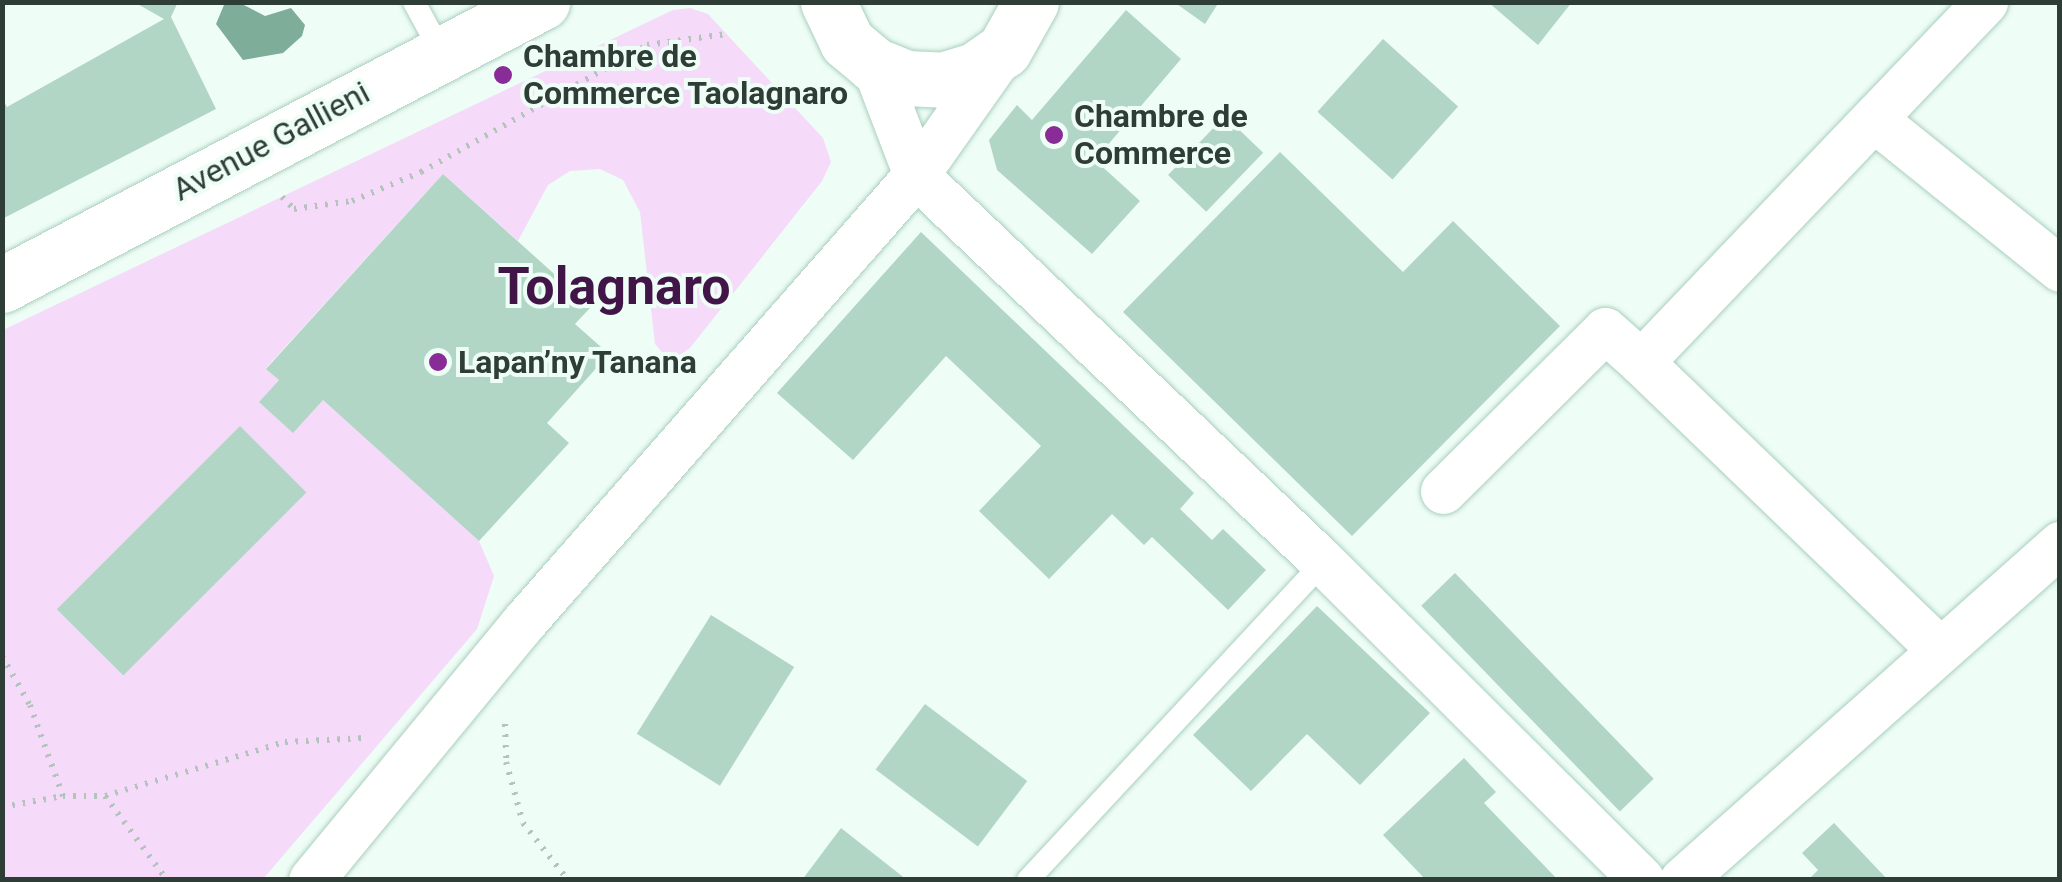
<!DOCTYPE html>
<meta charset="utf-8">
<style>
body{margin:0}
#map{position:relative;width:2062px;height:882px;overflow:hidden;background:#eefdf6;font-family:Roboto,sans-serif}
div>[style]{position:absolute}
.green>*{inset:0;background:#f5dbf9}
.water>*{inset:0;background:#7eae99}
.building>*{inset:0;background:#b2d6c5;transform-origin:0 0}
.path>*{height:6px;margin-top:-3px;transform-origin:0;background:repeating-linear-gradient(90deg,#b4c3bc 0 2.5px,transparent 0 10.5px)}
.roads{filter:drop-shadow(0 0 2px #aacfbe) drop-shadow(0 0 2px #aacfbe)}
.service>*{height:22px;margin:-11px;padding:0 11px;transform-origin:11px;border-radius:11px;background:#fff}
.minor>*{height:45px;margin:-22.5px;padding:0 22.5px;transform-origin:22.5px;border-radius:22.5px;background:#fff}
.secondary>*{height:55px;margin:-27.5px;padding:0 27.5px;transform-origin:27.5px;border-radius:27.5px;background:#fff}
.dots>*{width:28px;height:28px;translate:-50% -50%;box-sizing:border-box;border:5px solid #eefdf6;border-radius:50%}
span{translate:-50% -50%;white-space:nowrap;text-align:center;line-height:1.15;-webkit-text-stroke:8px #eefdf6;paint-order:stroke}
.poi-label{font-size:32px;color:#2e3d36;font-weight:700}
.left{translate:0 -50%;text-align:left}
.street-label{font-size:32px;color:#2e3d36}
.town-label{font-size:52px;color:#411547;font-weight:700}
.frame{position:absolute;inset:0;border:5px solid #2e3d36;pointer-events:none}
</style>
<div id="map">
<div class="green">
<div style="clip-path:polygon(690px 8px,708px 14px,823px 138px,831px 162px,822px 181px,690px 348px,670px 362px,655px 344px,640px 212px,623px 180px,600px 169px,570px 171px,548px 185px,518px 241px,443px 174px,266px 368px,279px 380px,259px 402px,323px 400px,479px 541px,494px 576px,477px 629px,263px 879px,3px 880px,3px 330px,673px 10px)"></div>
</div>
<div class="water">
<div style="clip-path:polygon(238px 2px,265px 16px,291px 8px,305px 25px,302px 36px,283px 53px,243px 60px,216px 24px,224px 5px)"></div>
</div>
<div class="building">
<div style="clip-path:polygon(134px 2px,178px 2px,171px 17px,216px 109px,2px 219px,2px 99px,7px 107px,164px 19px)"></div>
<div style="clip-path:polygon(1174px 2px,1219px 2px,1205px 24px)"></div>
<div style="clip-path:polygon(1488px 2px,1572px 2px,1538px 45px)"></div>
<div style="clip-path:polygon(1126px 10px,1181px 59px,1095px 160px,1140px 201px,1092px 254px,997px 170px,989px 140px,1017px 105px,1032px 120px)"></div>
<div style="left:1383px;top:39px;width:101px;height:98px;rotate:42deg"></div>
<div style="left:1225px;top:116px;width:53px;height:82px;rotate:44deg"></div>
<div style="clip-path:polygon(1280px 152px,1403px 272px,1453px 221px,1560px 326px,1352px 536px,1123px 312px)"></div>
<div style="clip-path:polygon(443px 174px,591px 307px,575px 324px,609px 354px,547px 423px,569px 443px,479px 541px,323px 400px,293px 433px,259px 402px,279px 380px,266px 369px)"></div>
<div style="clip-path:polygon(921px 232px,1194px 493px,1180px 509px,1212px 540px,1223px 529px,1266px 570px,1228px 610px,1152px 537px,1144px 545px,1112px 514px,1049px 579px,979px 511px,1041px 446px,946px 356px,853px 460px,777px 393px)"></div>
<div style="left:240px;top:426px;width:94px;height:259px;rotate:45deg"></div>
<div style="left:1455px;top:573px;width:286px;height:47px;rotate:46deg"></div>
<div style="clip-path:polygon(1317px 606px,1430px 713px,1360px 785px,1307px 734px,1251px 791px,1193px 735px)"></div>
<div style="left:711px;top:615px;width:98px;height:140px;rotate:32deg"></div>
<div style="left:925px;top:704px;width:128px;height:82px;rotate:37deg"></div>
<div style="clip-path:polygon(1464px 758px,1496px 792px,1484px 803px,1558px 880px,1426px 880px,1383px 835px)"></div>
<div style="clip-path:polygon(1834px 823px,1888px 880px,1808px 880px,1818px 870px,1802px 853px)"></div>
<div style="clip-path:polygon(841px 828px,907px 880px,802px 880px)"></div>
</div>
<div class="path">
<div style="left:282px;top:197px;width:17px;rotate:45deg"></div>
<div style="left:294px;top:209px;width:59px;rotate:-7.9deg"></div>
<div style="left:352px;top:201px;width:75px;rotate:-22.8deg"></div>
<div style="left:421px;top:172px;width:259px;rotate:-29.3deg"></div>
<div style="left:647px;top:45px;width:80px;rotate:-7.9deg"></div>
<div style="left:2px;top:656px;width:56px;rotate:60.3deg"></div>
<div style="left:30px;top:705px;width:97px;rotate:70.1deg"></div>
<div style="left:63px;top:796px;width:42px"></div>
<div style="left:105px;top:796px;width:104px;rotate:53.6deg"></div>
<div style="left:505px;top:724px;width:38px;rotate:88deg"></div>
<div style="left:506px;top:762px;width:63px;rotate:74.4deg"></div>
<div style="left:523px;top:823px;width:73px;rotate:51.7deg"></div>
<div style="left:105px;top:796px;width:188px;rotate:-16.7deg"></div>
<div style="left:285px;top:742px;width:80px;rotate:-2.9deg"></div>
<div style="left:2px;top:807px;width:62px;rotate:-10.2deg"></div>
</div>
<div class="roads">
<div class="service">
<div style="left:414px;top:2px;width:57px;rotate:61.6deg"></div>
<div style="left:1028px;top:880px;width:434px;rotate:-47.1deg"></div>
</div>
<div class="minor">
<div style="left:874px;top:65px;width:118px;rotate:69.1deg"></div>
<div style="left:916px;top:175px;width:562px;rotate:43.56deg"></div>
<div style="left:1323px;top:562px;width:450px;rotate:44.9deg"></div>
<div style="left:1875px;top:120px;width:238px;rotate:38.8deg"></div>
<div style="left:1443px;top:491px;width:228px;rotate:-44.8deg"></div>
<div style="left:1605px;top:330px;width:48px;rotate:41.6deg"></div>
<div style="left:1938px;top:648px;width:412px;rotate:-136.1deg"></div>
<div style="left:1641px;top:362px;width:498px;rotate:-46.3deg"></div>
<div style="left:311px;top:880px;width:332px;rotate:-50.5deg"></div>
<div style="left:522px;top:624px;width:597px;rotate:-48.73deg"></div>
<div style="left:916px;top:175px;width:149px;rotate:-54.8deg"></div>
<div style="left:1682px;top:880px;width:506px;rotate:-41.63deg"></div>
</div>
<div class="secondary">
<div style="left:828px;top:2px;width:44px;rotate:64.6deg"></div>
<div style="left:847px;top:42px;width:35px;rotate:40deg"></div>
<div style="left:874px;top:65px;width:35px;rotate:22deg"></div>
<div style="left:907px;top:78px;width:35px;rotate:3deg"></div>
<div style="left:942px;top:80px;width:34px;rotate:-17deg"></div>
<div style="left:975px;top:70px;width:35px;rotate:-35deg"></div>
<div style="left:1004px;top:50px;width:55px;rotate:-60.6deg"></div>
<div style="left:2px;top:285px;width:610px;rotate:-27.66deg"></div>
</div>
</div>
<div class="dots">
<div style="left:503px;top:75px;background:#892c97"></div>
<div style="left:1054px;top:135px;background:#892c97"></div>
<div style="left:438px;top:362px;background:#892c97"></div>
</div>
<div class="poi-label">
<span class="left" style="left:523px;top:75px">Chambre de<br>Commerce Taolagnaro</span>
<span class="left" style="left:1074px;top:135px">Chambre de<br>Commerce</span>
<span class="left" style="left:458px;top:362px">Lapan’ny Tanana</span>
</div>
<div class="street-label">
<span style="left:271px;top:141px;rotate:-28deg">Avenue Gallieni</span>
</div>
<div class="town-label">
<span style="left:614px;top:287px">Tolagnaro</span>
</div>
<div class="frame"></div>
</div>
